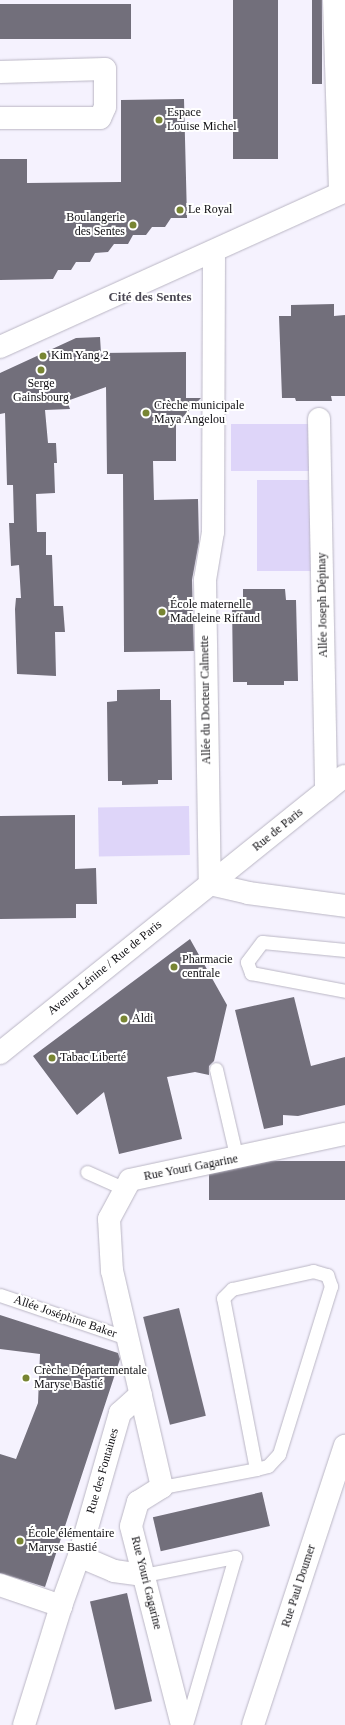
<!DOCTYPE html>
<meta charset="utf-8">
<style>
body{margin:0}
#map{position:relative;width:345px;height:1725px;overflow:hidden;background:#f5f2fe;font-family:Georgia,serif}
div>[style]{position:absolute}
.green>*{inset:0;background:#ded5f9;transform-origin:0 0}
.building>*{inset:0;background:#726f7b;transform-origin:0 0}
.roads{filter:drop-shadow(0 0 1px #bab6c4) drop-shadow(0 0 1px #bab6c4)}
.lane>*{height:13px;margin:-6.5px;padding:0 6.5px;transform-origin:6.5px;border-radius:6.5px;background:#fff}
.street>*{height:22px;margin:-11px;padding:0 11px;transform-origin:11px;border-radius:11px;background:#fff}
.secondary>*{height:22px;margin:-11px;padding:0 11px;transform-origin:11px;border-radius:11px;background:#fff}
.dots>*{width:11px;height:11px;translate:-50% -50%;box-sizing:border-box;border:2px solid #fff;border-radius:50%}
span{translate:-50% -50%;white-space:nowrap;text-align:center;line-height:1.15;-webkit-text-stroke:4px #fff;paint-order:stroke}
.poi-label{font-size:12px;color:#0f0e12}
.left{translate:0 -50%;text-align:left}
.right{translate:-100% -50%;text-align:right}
.street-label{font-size:12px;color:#0f0e12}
.neighbourhood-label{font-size:13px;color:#4a4753;font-weight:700}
</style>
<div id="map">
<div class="green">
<div style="left:231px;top:424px;width:85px;height:47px"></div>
<div style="left:257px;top:480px;width:61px;height:91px"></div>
<div style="left:189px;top:806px;width:49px;height:91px;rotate:89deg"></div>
</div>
<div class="building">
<div style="left:233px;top:0;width:45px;height:159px"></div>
<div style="left:312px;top:0;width:10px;height:84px"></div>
<div style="left:131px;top:4px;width:35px;height:131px;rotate:90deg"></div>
<div style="clip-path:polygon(184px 99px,187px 218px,171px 218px,165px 227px,152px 227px,146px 235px,133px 235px,128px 244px,114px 244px,108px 252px,95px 253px,90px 262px,76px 262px,71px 270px,58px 270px,53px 279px,0 280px,0 159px,27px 159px,27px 183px,121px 182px,121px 100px)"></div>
<div style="clip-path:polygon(334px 304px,334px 316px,345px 315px,345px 396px,331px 396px,332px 401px,296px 401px,295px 398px,282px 398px,279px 316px,291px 316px,291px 305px)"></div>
<div style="clip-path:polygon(100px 337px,101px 353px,186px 352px,186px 398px,201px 398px,176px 424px,176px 461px,153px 461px,154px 500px,198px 499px,199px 542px,192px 580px,194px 651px,124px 652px,123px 474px,107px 474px,106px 387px,67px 401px,70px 409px,45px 410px,48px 443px,56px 443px,57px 463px,54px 463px,55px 493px,36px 494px,37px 532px,46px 532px,46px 555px,52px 555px,54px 606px,63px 606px,65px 632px,55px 632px,56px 676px,17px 674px,15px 609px,16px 598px,21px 598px,19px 565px,11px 566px,9px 523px,14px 523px,13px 485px,7px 485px,5px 413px,0 414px,0 373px,76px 338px)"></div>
<div style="clip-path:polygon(243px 589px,285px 589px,286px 600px,296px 600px,298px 681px,284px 681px,284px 685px,247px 685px,247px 682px,233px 682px,232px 602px,243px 602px)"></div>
<div style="clip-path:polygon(160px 689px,160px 700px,171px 700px,172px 780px,158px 780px,158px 784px,122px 785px,122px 781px,108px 781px,107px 702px,117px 701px,117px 690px)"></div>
<div style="clip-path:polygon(75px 815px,75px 869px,96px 868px,97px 904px,76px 904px,76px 918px,0 919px,0 816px)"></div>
<div style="clip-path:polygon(190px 939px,227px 1005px,214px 1061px,209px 1066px,209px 1075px,195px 1072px,167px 1077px,182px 1139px,119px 1154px,104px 1092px,77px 1115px,33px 1056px)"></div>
<div style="clip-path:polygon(294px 997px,311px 1066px,345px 1057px,345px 1105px,298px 1116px,283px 1115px,283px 1125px,264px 1129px,235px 1010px)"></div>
<div style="left:345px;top:1161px;width:39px;height:136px;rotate:90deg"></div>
<div style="left:179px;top:1308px;width:111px;height:37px;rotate:76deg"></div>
<div style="clip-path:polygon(0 1315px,118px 1353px,120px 1359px,45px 1587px,0 1573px,0 1454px,16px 1459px,38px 1403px,40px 1354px,0 1349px)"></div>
<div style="left:262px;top:1492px;width:35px;height:112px;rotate:77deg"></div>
<div style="left:127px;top:1593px;width:111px;height:38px;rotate:77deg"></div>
</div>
<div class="roads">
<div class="lane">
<div style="left:345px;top:950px;width:83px;rotate:-174.5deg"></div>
<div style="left:262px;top:942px;width:25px;rotate:127deg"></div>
<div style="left:247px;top:962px;width:12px;rotate:70deg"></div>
<div style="left:251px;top:973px;width:96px;rotate:10.8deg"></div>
<div style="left:216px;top:1069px;width:92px;rotate:76.9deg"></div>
<div style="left:87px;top:1172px;width:42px;rotate:24.1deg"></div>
<div style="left:313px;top:1271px;width:15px;rotate:16deg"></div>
<div style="left:327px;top:1275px;width:12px;rotate:70deg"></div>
<div style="left:331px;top:1286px;width:176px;rotate:107.2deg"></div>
<div style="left:279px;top:1454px;width:16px;rotate:133deg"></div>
<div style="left:268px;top:1466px;width:12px;rotate:166deg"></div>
<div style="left:256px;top:1469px;width:174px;rotate:-100.9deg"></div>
<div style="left:223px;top:1298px;width:13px;rotate:-45deg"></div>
<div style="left:232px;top:1289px;width:83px;rotate:-12.5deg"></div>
<div style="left:0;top:1295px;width:137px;rotate:18.7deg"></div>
<div style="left:162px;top:1487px;width:96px;rotate:-10.8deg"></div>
<div style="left:144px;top:1575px;width:93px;rotate:-11.2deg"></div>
<div style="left:235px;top:1557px;width:175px;rotate:106.3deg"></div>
</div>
<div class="street">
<div style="left:334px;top:0;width:193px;rotate:88.2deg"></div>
<div style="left:0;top:72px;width:105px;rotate:-1.6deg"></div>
<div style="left:105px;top:69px;width:38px;rotate:90deg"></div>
<div style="left:105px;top:107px;width:12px;rotate:114deg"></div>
<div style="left:100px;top:118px;width:100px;rotate:180deg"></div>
<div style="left:214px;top:252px;width:280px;rotate:90.2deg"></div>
<div style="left:213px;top:532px;width:49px;rotate:99.5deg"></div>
<div style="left:205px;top:580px;width:304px;rotate:89.1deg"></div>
<div style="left:210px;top:884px;width:39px;rotate:13deg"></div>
<div style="left:248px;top:893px;width:98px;rotate:7.6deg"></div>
<div style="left:319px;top:419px;width:372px;rotate:88.9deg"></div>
<div style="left:79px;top:1556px;width:149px;rotate:-74deg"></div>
<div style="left:120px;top:1413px;width:28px;rotate:-42deg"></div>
<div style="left:0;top:1585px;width:65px;rotate:19deg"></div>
<div style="left:61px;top:1606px;width:53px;rotate:-70.2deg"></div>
<div style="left:79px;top:1556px;width:38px;rotate:23deg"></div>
<div style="left:114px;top:1571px;width:30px;rotate:8deg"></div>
<div style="left:24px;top:1725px;width:125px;rotate:-72.7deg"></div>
<div style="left:182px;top:1725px;width:205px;rotate:-104.4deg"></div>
<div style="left:131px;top:1526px;width:25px;rotate:-74deg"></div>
<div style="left:138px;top:1502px;width:28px;rotate:-32deg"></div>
<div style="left:162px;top:1487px;width:222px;rotate:-103deg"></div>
<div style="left:112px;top:1271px;width:52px;rotate:-93.3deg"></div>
<div style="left:109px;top:1219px;width:44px;rotate:-61.7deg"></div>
<div style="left:130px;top:1180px;width:220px;rotate:-12.1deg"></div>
</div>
<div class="secondary">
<div style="left:0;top:347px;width:379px;rotate:-24.3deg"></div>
<div style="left:0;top:1053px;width:442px;rotate:-38.8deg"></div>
<div style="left:253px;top:1725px;width:294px;rotate:-71.8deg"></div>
</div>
</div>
<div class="dots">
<div style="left:159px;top:120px;background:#788533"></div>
<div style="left:180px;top:210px;background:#788533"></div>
<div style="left:133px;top:225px;background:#788533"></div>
<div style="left:43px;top:356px;background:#788533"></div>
<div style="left:41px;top:370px;background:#788533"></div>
<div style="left:146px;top:413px;background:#788533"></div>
<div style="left:162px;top:612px;background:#788533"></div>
<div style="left:174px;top:967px;background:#788533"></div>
<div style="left:124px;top:1019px;background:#788533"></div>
<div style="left:52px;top:1058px;background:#788533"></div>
<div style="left:26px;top:1378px;background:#788533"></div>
<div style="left:20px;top:1541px;background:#788533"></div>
</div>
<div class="poi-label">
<span class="left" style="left:167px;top:120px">Espace<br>Louise Michel</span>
<span class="left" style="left:188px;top:210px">Le Royal</span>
<span class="right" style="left:125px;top:225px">Boulangerie<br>des Sentes</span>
<span class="left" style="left:51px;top:356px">Kim Yang 2</span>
<span style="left:41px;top:391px">Serge<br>Gainsbourg</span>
<span class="left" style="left:154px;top:413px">Crèche municipale<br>Maya Angelou</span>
<span class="left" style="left:170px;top:612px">École maternelle<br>Madeleine Riffaud</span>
<span class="left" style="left:182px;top:967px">Pharmacie<br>centrale</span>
<span class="left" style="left:132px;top:1019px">Aldi</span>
<span class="left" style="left:60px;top:1058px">Tabac Liberté</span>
<span class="left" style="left:34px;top:1378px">Crèche Départementale<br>Maryse Bastié</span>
<span class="left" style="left:28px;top:1541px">École élémentaire<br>Maryse Bastié</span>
</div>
<div class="street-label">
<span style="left:323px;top:605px;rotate:-91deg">Allée Joseph Dépinay</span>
<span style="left:206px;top:700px;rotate:-91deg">Allée du Docteur Calmette</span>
<span style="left:278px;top:830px;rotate:-39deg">Rue de Paris</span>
<span style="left:105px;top:968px;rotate:-39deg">Avenue Lénine / Rue de Paris</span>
<span style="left:191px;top:1168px;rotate:-11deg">Rue Youri Gagarine</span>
<span style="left:65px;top:1317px;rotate:19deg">Allée Joséphine Baker</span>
<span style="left:103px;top:1471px;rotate:-74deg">Rue des Fontaines</span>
<span style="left:146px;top:1583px;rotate:76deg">Rue Youri Gagarine</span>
<span style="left:299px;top:1586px;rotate:-72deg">Rue Paul Doumer</span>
</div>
<div class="neighbourhood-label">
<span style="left:150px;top:297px">Cité des Sentes</span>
</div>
</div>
